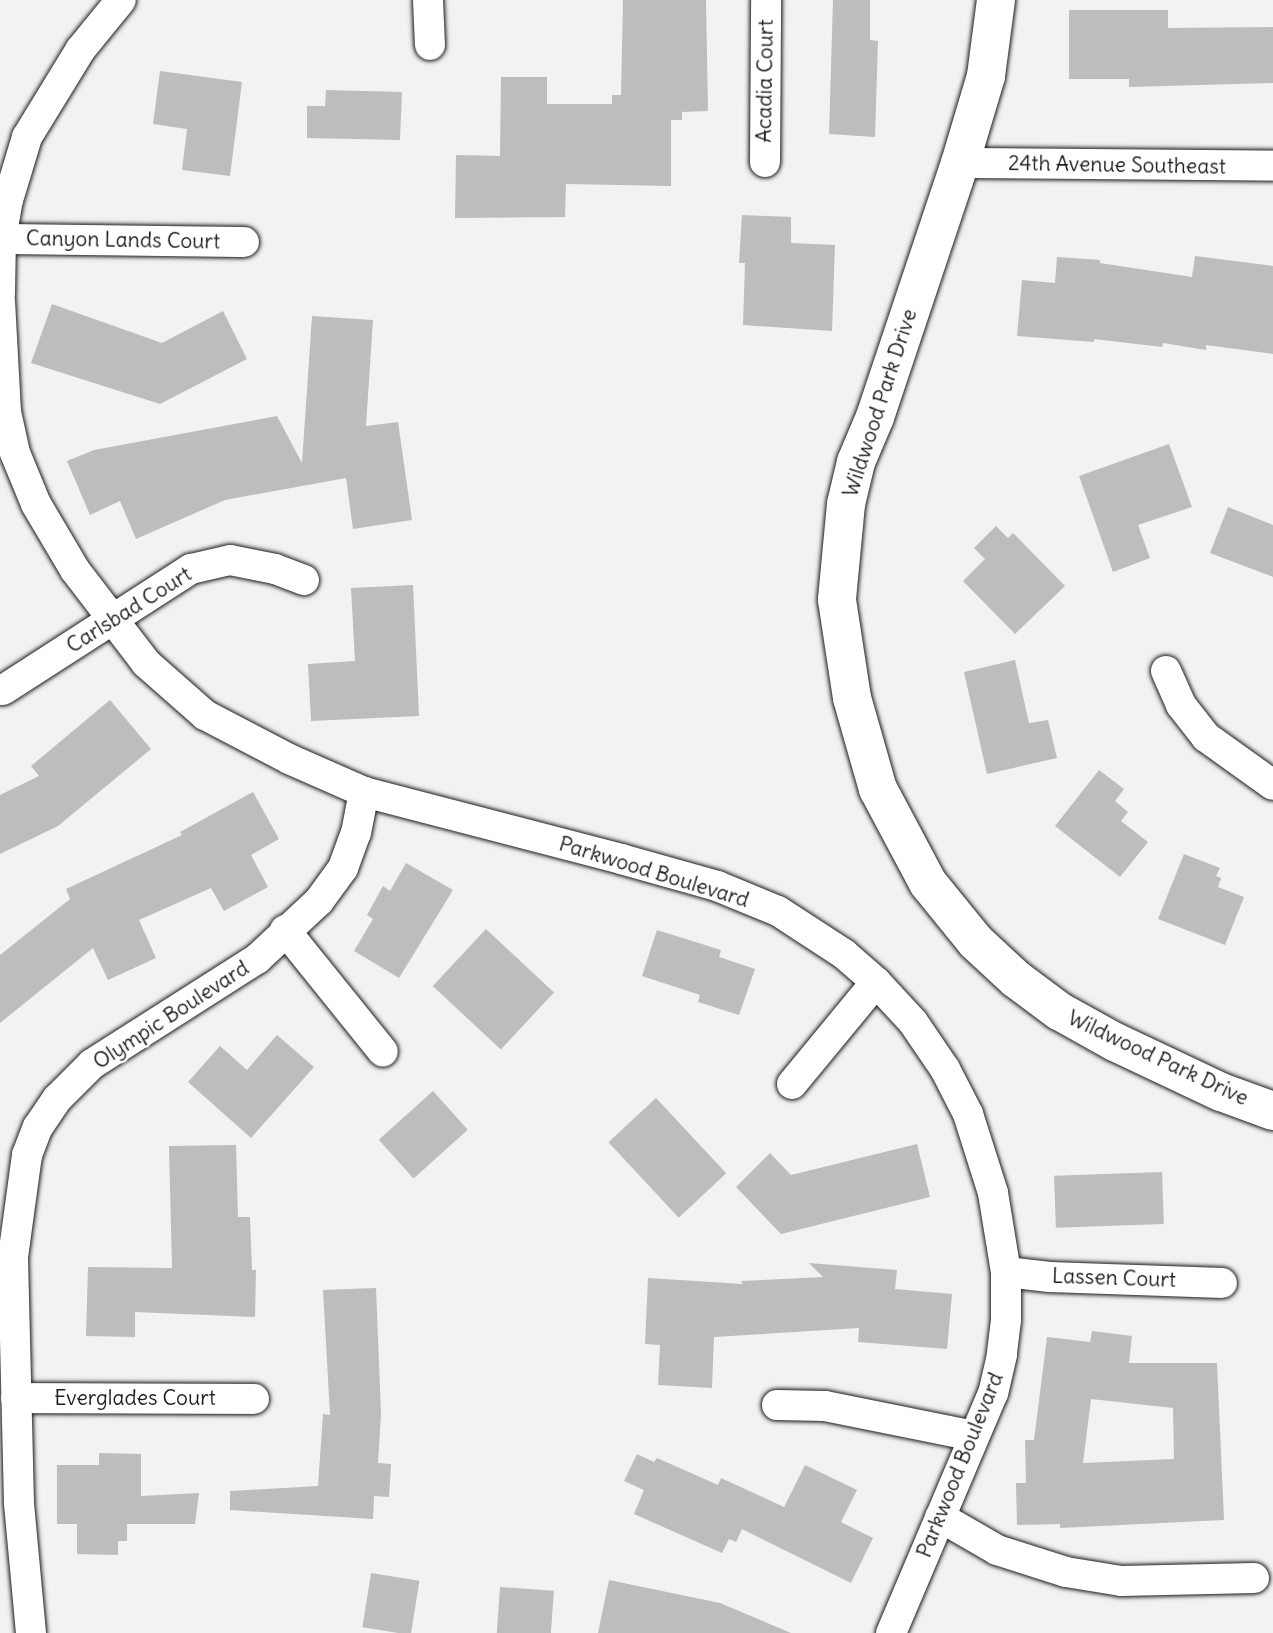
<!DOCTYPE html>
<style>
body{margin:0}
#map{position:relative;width:1273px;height:1633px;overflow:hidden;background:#f2f2f2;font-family:Delius,sans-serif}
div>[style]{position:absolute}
.building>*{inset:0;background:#bdbdbd;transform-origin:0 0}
.roads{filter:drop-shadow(0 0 2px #1c1c1c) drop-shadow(0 0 2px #1c1c1c)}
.street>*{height:30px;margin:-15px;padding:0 15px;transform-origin:15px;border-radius:15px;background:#fff}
.secondary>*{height:38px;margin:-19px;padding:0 19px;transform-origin:19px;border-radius:19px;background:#fff}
span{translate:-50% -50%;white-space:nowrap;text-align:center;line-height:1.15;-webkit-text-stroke:5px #fff;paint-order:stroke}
.street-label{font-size:21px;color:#1c1c1c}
</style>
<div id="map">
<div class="building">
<div style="clip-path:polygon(623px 0,706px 0,708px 111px,682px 112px,682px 120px,671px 120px,671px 186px,566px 184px,565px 217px,455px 218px,456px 155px,500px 156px,501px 77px,547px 77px,547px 104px,612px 104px,612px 95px,621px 95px)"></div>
<div style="clip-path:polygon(833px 0,870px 0,870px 40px,878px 41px,875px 137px,829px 134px)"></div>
<div style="clip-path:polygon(1069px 10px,1168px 10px,1168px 28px,1273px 27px,1273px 83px,1129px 87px,1129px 79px,1069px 79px)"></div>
<div style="clip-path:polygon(160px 71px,242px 82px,230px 176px,182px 170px,187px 129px,153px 124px)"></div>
<div style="clip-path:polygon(326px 90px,402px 92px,400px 140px,307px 138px,307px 106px,325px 106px)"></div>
<div style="clip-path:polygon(742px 215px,791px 217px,791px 243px,835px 245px,832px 331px,743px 325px,745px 263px,739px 263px)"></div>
<div style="clip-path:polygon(1195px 256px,1273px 266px,1273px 354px,1206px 345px,1206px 350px,1163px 343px,1162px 347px,1094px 339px,1094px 342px,1017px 336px,1022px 280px,1055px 283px,1057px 257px,1100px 260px,1100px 263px,1192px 277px)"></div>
<div style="clip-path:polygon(52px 304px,162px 343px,223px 311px,247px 359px,160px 404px,31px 363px)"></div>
<div style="clip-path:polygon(312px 316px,373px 320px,366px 426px,398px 422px,412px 520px,353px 529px,346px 478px,225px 500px,136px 539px,120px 501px,90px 515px,67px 461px,94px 450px,277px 416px,302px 463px)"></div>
<div style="clip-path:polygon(1169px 444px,1192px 507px,1138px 525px,1150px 558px,1113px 572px,1079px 476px)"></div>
<div style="clip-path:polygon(1228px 507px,1273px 525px,1273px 577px,1210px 553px)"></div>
<div style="clip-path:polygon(996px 526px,1008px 538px,1013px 533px,1065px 586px,1015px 634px,963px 581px,985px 559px,974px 548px)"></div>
<div style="clip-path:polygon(413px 585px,419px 716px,311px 721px,308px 664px,355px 661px,351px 588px)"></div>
<div style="clip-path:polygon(1015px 660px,1029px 723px,1048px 720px,1057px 758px,987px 774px,964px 672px)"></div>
<div style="clip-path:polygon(110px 700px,151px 749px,58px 826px,0 854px,0 795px,39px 776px,31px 766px)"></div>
<div style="clip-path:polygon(1099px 770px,1124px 789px,1115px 801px,1128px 812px,1121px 821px,1148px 842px,1120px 877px,1055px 826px)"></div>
<div style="clip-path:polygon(253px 792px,279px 839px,251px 855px,268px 887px,224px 911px,211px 888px,139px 920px,156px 958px,108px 980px,93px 948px,0 1023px,0 955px,70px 899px,66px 889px,182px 835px,180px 832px)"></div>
<div style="clip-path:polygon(1184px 854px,1220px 868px,1216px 876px,1221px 878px,1218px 887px,1244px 897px,1225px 945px,1158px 919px)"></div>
<div style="clip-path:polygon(406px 863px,453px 890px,399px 978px,354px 951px,373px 919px,367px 915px,383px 886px,390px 891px)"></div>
<div style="left:486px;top:929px;width:93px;height:78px;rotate:43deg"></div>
<div style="clip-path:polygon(657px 930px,721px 950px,719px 957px,755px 969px,739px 1015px,698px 1002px,700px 995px,642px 976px)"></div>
<div style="clip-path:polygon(277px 1035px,314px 1067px,251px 1138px,188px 1082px,220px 1046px,247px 1070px)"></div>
<div style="left:433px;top:1091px;width:52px;height:73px;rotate:48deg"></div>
<div style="left:656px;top:1098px;width:103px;height:65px;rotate:47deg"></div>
<div style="clip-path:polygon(917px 1144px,930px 1197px,781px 1234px,736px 1187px,770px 1153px,791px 1175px)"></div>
<div style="clip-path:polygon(236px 1145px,238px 1217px,250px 1217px,252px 1270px,256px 1270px,255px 1317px,135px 1312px,135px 1337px,86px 1336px,88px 1267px,172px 1268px,169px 1146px)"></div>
<div style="left:1162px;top:1172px;width:52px;height:108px;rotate:88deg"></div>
<div style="clip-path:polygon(809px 1263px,897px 1270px,895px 1289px,952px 1294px,947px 1349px,858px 1342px,859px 1328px,714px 1337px,712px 1388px,658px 1385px,660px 1345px,645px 1344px,648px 1278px,743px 1284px,741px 1281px,823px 1277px)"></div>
<div style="clip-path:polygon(376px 1288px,381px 1414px,378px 1463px,391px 1464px,389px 1497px,374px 1496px,373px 1519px,230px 1510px,230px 1491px,318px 1486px,323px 1414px,330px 1415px,323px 1290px)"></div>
<div style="clip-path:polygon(evenodd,1092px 1331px,1132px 1336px,1129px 1363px,1217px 1363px,1224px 1520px,1060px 1528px,1060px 1524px,1017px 1525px,1016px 1483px,1026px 1483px,1025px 1440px,1034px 1440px,1047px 1337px,1090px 1342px,1092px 1331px,1091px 1399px,1173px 1408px,1174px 1459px,1083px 1463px,1091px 1399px)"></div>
<div style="clip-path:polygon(99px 1453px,141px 1454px,141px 1496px,199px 1493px,195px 1524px,127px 1524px,127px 1541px,118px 1541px,118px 1555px,77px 1554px,77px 1524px,57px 1524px,57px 1465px,99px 1465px)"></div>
<div style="clip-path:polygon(637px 1454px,654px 1462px,657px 1458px,718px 1485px,721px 1478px,784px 1507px,805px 1465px,857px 1490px,841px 1522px,873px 1538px,851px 1583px,742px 1529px,736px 1542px,729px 1539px,722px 1553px,634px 1514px,644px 1490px,624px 1481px)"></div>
<div style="left:371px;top:1573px;width:49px;height:55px;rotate:9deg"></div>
<div style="clip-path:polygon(609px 1580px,720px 1603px,791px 1633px,598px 1633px)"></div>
<div style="left:500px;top:1587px;width:54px;height:46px;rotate:4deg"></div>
</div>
<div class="roads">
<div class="street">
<div style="left:428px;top:0;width:45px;rotate:87.5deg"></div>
<div style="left:765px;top:162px;width:162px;rotate:-89.6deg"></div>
<div style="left:960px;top:163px;width:313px;rotate:0.5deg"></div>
<div style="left:1px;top:239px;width:243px;rotate:0.7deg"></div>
<div style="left:0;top:294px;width:55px;rotate:-89deg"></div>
<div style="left:1px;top:239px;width:40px;rotate:-80deg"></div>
<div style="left:8px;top:200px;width:66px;rotate:-73.2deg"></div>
<div style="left:27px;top:137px;width:103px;rotate:-58.5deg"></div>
<div style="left:81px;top:49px;width:63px;rotate:-50.8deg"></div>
<div style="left:0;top:301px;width:111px;rotate:86.9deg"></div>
<div style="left:6px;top:412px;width:42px;rotate:77.6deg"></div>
<div style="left:15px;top:453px;width:55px;rotate:67.6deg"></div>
<div style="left:36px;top:504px;width:77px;rotate:59.4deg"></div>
<div style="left:75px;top:570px;width:117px;rotate:52.6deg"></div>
<div style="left:146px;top:663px;width:79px;rotate:41.4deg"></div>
<div style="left:205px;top:715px;width:95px;rotate:27.6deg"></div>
<div style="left:289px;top:759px;width:82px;rotate:23.7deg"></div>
<div style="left:364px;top:792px;width:266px;rotate:14.6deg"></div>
<div style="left:621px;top:859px;width:100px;rotate:15.7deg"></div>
<div style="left:717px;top:886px;width:66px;rotate:22.3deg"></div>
<div style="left:778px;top:911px;width:79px;rotate:33.1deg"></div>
<div style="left:844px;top:954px;width:43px;rotate:41.2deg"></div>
<div style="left:876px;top:982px;width:54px;rotate:47.2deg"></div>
<div style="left:913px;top:1022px;width:57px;rotate:55.8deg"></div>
<div style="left:945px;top:1069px;width:51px;rotate:62.9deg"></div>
<div style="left:968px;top:1114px;width:83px;rotate:72.4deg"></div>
<div style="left:993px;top:1193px;width:80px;rotate:80.7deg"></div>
<div style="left:1006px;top:1272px;width:48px;rotate:90deg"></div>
<div style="left:1006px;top:1320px;width:35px;rotate:97deg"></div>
<div style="left:1002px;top:1355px;width:39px;rotate:103deg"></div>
<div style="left:993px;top:1393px;width:261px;rotate:113deg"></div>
<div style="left:1166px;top:671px;width:37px;rotate:66deg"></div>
<div style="left:1181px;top:705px;width:41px;rotate:52deg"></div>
<div style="left:1206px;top:737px;width:82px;rotate:35.6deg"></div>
<div style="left:3px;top:690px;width:224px;rotate:-32.8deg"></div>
<div style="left:191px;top:569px;width:40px;rotate:-13deg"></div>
<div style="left:230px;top:560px;width:46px;rotate:11.3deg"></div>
<div style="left:275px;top:569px;width:31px;rotate:21deg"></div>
<div style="left:285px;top:930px;width:156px;rotate:51.2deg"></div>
<div style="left:792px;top:1084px;width:132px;rotate:-50.5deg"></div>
<div style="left:1006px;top:1272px;width:44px;rotate:6.5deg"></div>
<div style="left:1050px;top:1277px;width:172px;rotate:2deg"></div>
<div style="left:16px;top:1398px;width:238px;rotate:0.2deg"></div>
<div style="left:777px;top:1405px;width:48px;rotate:1.2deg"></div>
<div style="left:825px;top:1406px;width:152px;rotate:11.4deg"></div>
<div style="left:940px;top:1517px;width:66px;rotate:30.1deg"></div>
<div style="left:997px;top:1550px;width:72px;rotate:17.7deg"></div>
<div style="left:1066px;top:1572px;width:56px;rotate:9.3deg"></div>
<div style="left:1121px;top:1581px;width:133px;rotate:-1.3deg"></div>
<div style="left:31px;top:1633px;width:131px;rotate:-95.3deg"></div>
<div style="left:19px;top:1503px;width:246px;rotate:-91.4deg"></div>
<div style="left:13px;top:1257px;width:103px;rotate:-82.2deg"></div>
<div style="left:27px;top:1155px;width:30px;rotate:-69deg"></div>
<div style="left:38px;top:1127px;width:34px;rotate:-56deg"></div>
<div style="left:57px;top:1099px;width:49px;rotate:-45deg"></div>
<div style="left:92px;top:1064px;width:196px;rotate:-32.5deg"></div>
<div style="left:257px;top:959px;width:85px;rotate:-43.1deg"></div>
<div style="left:319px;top:901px;width:41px;rotate:-54deg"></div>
<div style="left:343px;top:868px;width:37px;rotate:-70deg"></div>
<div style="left:356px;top:833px;width:42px;rotate:-79deg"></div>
</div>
<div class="secondary">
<div style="left:996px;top:0;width:77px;rotate:97.5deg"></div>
<div style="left:986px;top:76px;width:91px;rotate:106.6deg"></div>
<div style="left:960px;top:163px;width:268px;rotate:108.5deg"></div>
<div style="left:875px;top:417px;width:49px;rotate:112.9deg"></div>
<div style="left:856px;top:462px;width:43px;rotate:103.4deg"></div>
<div style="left:846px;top:504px;width:96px;rotate:95.4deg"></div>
<div style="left:837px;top:600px;width:99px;rotate:81.3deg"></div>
<div style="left:852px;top:698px;width:95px;rotate:74.1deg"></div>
<div style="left:878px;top:789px;width:106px;rotate:62deg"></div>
<div style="left:928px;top:883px;width:76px;rotate:50.9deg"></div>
<div style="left:976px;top:942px;width:54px;rotate:42.8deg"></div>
<div style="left:1016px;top:979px;width:54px;rotate:36.7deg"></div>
<div style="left:1059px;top:1011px;width:64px;rotate:29deg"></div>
<div style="left:1115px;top:1042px;width:117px;rotate:25.3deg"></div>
<div style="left:1221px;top:1092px;width:55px;rotate:20.1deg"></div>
</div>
</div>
<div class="street-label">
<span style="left:765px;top:81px;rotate:-89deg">Acadia Court</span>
<span style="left:1117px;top:165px;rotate:1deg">24th Avenue Southeast</span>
<span style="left:123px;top:240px;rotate:1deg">Canyon Lands Court</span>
<span style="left:880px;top:403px;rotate:-72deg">Wildwood Park Drive</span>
<span style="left:129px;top:610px;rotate:-32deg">Carlsbad Court</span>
<span style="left:654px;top:872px;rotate:17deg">Parkwood Boulevard</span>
<span style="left:171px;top:1015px;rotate:-33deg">Olympic Boulevard</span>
<span style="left:1158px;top:1058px;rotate:25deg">Wildwood Park Drive</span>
<span style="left:1114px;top:1278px;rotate:2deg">Lassen Court</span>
<span style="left:135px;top:1398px">Everglades Court</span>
<span style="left:960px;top:1465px;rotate:-68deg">Parkwood Boulevard</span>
</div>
</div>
